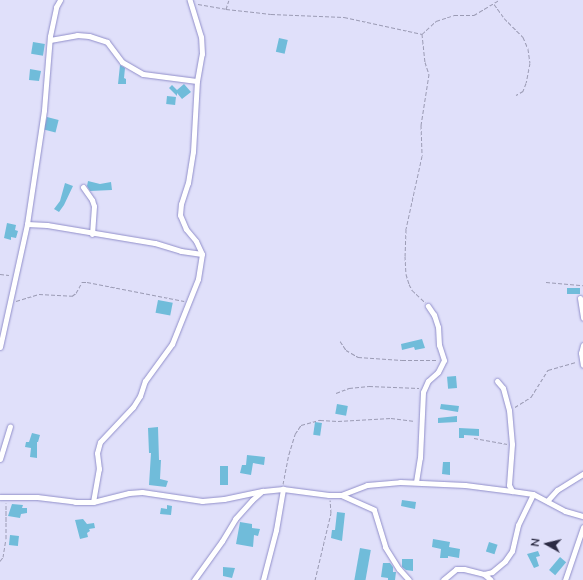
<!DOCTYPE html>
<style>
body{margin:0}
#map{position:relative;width:583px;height:580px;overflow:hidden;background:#e0e0fa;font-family:Mulish,sans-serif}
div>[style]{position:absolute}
.building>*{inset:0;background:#70bcda;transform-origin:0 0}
.path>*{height:1px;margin-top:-0.5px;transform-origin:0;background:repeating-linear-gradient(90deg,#9b9bb4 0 4px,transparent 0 6px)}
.roads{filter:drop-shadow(0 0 1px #908eca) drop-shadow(0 0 1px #908eca)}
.street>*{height:5px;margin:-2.5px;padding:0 2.5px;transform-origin:2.5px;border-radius:2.5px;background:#fff}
span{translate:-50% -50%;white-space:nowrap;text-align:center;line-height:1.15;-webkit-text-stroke:3px #e0e0fa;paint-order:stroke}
.north{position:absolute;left:527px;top:524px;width:40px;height:40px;-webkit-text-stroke:3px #e0e0fa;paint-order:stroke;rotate:278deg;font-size:11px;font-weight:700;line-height:16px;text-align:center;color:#2c2b44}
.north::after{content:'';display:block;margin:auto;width:14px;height:18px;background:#2c2b44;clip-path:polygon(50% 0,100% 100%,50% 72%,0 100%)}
</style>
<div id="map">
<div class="building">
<div style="left:279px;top:38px;width:9px;height:14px;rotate:13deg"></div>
<div style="left:33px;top:42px;width:12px;height:12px;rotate:9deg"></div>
<div style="clip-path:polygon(120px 65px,125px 68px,124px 78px,126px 79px,126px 84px,118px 84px)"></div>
<div style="clip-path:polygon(30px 69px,41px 71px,39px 81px,29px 80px)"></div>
<div style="clip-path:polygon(184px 84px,191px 92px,182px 99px,177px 93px,177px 96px,169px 88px,172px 85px,177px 90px)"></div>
<div style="left:167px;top:96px;width:9px;height:8px;rotate:6deg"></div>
<div style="left:47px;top:117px;width:12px;height:13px;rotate:14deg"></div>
<div style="clip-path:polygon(88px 181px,100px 184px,111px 182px,112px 190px,90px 191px,87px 186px)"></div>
<div style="clip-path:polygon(65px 183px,73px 186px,64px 205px,59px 212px,54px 209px,60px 201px)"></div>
<div style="clip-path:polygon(7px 223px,16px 225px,15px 230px,18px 231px,16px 238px,11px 237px,11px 240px,4px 238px)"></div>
<div style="left:567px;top:288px;width:13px;height:6px"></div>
<div style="left:158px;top:300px;width:15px;height:13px;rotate:11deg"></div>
<div style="clip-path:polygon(422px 339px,425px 348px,415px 350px,414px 347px,402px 350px,401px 344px)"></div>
<div style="left:456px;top:376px;width:12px;height:9px;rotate:85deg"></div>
<div style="left:337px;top:404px;width:11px;height:10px;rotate:10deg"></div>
<div style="clip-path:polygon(441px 404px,459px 406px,458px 412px,440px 409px)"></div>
<div style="clip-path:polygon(457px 416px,457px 422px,438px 423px,438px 418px)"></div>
<div style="left:315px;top:422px;width:7px;height:13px;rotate:8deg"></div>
<div style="clip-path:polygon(158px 427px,159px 460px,161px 460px,160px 479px,168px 481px,166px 487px,149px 485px,151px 453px,149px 453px,148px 428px)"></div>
<div style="clip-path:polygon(459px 428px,479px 429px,479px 436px,464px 435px,464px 438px,459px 438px)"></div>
<div style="clip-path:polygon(32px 433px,40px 435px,38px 442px,37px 442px,37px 458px,30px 457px,31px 448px,25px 447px,26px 442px,29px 442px)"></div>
<div style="clip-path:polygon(247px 455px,265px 457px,264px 465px,253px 463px,251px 475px,240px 473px,242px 465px,246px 465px)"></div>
<div style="clip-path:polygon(443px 462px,450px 462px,450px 475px,442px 474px)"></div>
<div style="left:220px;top:466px;width:8px;height:19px"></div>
<div style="clip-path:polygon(402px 500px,416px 502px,415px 509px,401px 506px)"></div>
<div style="clip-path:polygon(12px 504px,23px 505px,22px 508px,27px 508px,27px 513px,21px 514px,20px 518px,8px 516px)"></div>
<div style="clip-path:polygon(167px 505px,172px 506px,171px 515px,160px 514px,161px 508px,167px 509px)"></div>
<div style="clip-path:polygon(337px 512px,345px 513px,342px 541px,331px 538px,332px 530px,335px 530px)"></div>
<div style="clip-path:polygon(83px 519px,87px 524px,94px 523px,95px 528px,89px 529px,90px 531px,87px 533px,88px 537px,80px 539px,75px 520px)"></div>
<div style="clip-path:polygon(240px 522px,252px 524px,252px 528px,260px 529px,258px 536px,254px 535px,253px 547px,236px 544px)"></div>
<div style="left:10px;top:535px;width:9px;height:10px;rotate:6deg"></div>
<div style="clip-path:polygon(433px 539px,450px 542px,449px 547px,460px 549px,459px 558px,448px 556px,448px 558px,440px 558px,441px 549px,432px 547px)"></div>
<div style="left:489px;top:542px;width:9px;height:10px;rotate:18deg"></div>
<div style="left:360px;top:548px;width:11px;height:33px;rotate:10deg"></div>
<div style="clip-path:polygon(538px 551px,540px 556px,536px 557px,539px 566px,534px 568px,527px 554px)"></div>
<div style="left:560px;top:557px;width:8px;height:17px;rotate:40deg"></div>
<div style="clip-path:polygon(402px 559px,413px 559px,413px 571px,406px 570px,402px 567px)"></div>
<div style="clip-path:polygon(383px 563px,390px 563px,393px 567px,393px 572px,396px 572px,395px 580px,388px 580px,388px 578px,381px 577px)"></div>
<div style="clip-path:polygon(223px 567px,235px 568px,232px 578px,223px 576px)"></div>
</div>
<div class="path">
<div style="left:198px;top:4px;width:28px;rotate:10deg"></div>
<div style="left:226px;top:9px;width:45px;rotate:6.3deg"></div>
<div style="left:271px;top:14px;width:73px;rotate:2.4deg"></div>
<div style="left:344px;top:17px;width:80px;rotate:12.3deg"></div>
<div style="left:422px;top:34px;width:19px;rotate:-43deg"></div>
<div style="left:436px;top:21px;width:19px;rotate:-18deg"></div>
<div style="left:454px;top:15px;width:20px"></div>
<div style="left:474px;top:15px;width:29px;rotate:-31deg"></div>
<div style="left:494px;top:4px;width:17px;rotate:54deg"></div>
<div style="left:504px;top:18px;width:27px;rotate:45deg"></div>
<div style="left:523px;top:37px;width:13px;rotate:67deg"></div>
<div style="left:528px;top:49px;width:14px;rotate:82deg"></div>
<div style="left:530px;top:63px;width:20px;rotate:101deg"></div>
<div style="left:526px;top:83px;width:9px;rotate:111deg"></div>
<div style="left:523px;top:91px;width:8px;rotate:150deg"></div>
<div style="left:226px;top:9px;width:9px;rotate:-72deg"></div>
<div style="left:422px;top:34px;width:28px;rotate:84deg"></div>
<div style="left:425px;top:62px;width:13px;rotate:72deg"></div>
<div style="left:429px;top:74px;width:52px;rotate:98.9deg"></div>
<div style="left:421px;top:125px;width:31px;rotate:88deg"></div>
<div style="left:422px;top:156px;width:75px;rotate:102.4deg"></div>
<div style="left:406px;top:229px;width:27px;rotate:92deg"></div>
<div style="left:405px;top:256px;width:18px;rotate:87deg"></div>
<div style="left:406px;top:274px;width:10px;rotate:73deg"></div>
<div style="left:409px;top:284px;width:7px;rotate:63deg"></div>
<div style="left:412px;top:290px;width:18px;rotate:43deg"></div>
<div style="left:0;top:274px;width:9px;rotate:6deg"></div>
<div style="left:546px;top:282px;width:37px;rotate:5deg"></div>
<div style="left:16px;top:301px;width:24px;rotate:-17deg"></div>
<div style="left:39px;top:294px;width:33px;rotate:3deg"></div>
<div style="left:72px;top:296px;width:5px;rotate:-37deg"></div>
<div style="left:76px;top:293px;width:13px;rotate:-61deg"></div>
<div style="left:82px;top:282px;width:5px"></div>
<div style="left:87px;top:282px;width:99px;rotate:11.1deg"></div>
<div style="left:340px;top:341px;width:11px;rotate:56deg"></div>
<div style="left:346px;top:350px;width:14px;rotate:30deg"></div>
<div style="left:358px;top:357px;width:44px;rotate:3.9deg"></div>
<div style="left:402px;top:360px;width:35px"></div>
<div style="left:336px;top:393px;width:14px;rotate:-21deg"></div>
<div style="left:349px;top:388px;width:20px;rotate:-6deg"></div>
<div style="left:369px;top:386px;width:50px;rotate:2.3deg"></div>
<div style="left:515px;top:407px;width:19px;rotate:-32deg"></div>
<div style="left:531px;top:397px;width:32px;rotate:-58deg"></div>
<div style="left:548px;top:370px;width:29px;rotate:-16deg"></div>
<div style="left:474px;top:438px;width:34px;rotate:10deg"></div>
<div style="left:283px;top:484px;width:31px;rotate:-79deg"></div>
<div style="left:289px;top:454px;width:21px;rotate:-73deg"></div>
<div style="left:295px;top:434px;width:11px;rotate:-56deg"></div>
<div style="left:301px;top:425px;width:20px;rotate:-15deg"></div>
<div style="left:320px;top:420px;width:18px;rotate:3deg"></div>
<div style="left:338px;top:421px;width:53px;rotate:-3.2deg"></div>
<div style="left:391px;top:418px;width:24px;rotate:7deg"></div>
<div style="left:0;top:561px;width:5px;rotate:-53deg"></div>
<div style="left:3px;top:557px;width:18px;rotate:-81deg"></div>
<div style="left:6px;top:539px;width:36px;rotate:-90deg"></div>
<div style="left:315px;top:580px;width:69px;rotate:-76.6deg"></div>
<div style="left:331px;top:513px;width:13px;rotate:-94deg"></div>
</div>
<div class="roads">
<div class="street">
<div style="left:50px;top:40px;width:27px;rotate:-10deg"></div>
<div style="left:77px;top:35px;width:12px;rotate:5deg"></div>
<div style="left:89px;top:36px;width:19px;rotate:18deg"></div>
<div style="left:107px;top:42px;width:25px;rotate:53deg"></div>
<div style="left:122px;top:62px;width:24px;rotate:30deg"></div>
<div style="left:143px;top:74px;width:54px;rotate:7.4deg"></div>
<div style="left:83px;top:187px;width:16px;rotate:55deg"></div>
<div style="left:92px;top:200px;width:6px;rotate:72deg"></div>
<div style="left:94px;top:206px;width:28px;rotate:94deg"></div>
<div style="left:27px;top:224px;width:20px;rotate:3deg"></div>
<div style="left:47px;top:225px;width:109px;rotate:9.5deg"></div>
<div style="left:155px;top:243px;width:27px;rotate:17deg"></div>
<div style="left:181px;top:251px;width:21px;rotate:8deg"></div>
<div style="left:580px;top:298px;width:20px;rotate:81deg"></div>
<div style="left:583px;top:345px;width:8px;rotate:104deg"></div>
<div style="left:581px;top:353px;width:12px;rotate:81deg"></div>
<div style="left:0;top:347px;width:126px;rotate:-77.6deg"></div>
<div style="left:27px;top:224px;width:115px;rotate:-81.5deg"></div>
<div style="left:44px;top:110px;width:74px;rotate:-85.4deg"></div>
<div style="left:50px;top:36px;width:30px;rotate:-78deg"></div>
<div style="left:56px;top:7px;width:8px;rotate:-60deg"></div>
<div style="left:497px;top:381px;width:9px;rotate:49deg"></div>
<div style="left:503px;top:388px;width:23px;rotate:75deg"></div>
<div style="left:509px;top:410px;width:34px;rotate:85deg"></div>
<div style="left:512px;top:444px;width:41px;rotate:94.2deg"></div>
<div style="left:509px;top:485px;width:7px;rotate:63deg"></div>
<div style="left:512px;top:491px;width:21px;rotate:8deg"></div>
<div style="left:533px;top:494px;width:36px;rotate:28deg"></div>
<div style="left:565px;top:511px;width:19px;rotate:16deg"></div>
<div style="left:0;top:459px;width:34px;rotate:-73deg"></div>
<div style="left:416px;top:482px;width:24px;rotate:-81deg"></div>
<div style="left:420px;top:458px;width:66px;rotate:-87.4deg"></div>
<div style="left:423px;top:392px;width:12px;rotate:-66deg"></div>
<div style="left:428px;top:381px;width:13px;rotate:-42deg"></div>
<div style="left:438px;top:372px;width:13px;rotate:-63deg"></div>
<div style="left:444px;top:360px;width:16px;rotate:-108deg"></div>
<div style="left:439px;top:345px;width:18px;rotate:-93deg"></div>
<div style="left:438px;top:327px;width:13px;rotate:-108deg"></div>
<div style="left:434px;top:315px;width:11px;rotate:-124deg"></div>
<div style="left:341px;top:495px;width:36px;rotate:24deg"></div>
<div style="left:374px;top:510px;width:39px;rotate:73deg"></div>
<div style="left:385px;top:547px;width:26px;rotate:58deg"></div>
<div style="left:399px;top:569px;width:15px;rotate:48deg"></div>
<div style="left:0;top:497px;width:37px"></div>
<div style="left:37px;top:497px;width:38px;rotate:7deg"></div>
<div style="left:75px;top:502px;width:18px"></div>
<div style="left:93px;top:502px;width:34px;rotate:-80deg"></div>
<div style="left:99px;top:469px;width:16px;rotate:-97deg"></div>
<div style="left:97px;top:453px;width:11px;rotate:-75deg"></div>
<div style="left:100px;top:442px;width:48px;rotate:-46.7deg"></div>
<div style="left:133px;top:407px;width:13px;rotate:-58deg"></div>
<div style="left:140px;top:396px;width:16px;rotate:-72deg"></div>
<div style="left:145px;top:381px;width:46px;rotate:-53.9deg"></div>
<div style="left:172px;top:344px;width:70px;rotate:-68.2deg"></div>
<div style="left:198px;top:279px;width:25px;rotate:-81deg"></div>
<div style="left:202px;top:254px;width:14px;rotate:-115deg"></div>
<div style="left:196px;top:241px;width:16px;rotate:-130deg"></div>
<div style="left:186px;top:229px;width:15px;rotate:-113deg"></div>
<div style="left:180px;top:215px;width:11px;rotate:-85deg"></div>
<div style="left:181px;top:204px;width:22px;rotate:-72deg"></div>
<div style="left:188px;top:183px;width:31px;rotate:-81deg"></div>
<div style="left:193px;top:152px;width:71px;rotate:-86.8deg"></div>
<div style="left:197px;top:81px;width:27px;rotate:-80deg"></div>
<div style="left:202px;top:54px;width:17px;rotate:-93deg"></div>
<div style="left:201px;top:37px;width:39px;rotate:-107deg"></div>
<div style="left:547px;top:501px;width:15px;rotate:-48deg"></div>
<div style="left:557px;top:490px;width:31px;rotate:-32deg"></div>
<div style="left:93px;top:502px;width:37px;rotate:-14deg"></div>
<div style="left:129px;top:493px;width:13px;rotate:-4deg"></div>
<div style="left:142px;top:492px;width:61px;rotate:8.5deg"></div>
<div style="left:202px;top:501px;width:22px;rotate:-5deg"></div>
<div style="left:224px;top:499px;width:40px;rotate:-12deg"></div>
<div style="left:263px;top:491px;width:20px;rotate:-6deg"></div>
<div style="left:283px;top:489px;width:46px;rotate:7.4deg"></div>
<div style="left:329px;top:495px;width:12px"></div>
<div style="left:341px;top:495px;width:28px;rotate:-21deg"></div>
<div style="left:367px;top:485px;width:33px;rotate:-5deg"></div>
<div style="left:400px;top:482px;width:65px;rotate:2.6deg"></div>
<div style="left:465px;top:485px;width:47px;rotate:7.3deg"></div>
<div style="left:484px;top:574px;width:9px;rotate:41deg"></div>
<div style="left:194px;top:580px;width:48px;rotate:-54.3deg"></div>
<div style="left:222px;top:541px;width:26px;rotate:-59deg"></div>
<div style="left:235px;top:519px;width:25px;rotate:-48deg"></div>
<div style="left:252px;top:500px;width:13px;rotate:-42deg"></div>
<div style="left:263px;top:580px;width:52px;rotate:-75.4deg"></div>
<div style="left:276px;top:530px;width:42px;rotate:-80.3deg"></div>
<div style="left:443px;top:580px;width:17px;rotate:-40deg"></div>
<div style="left:456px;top:569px;width:8px"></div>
<div style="left:464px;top:569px;width:21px;rotate:14deg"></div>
<div style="left:484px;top:574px;width:8px;rotate:-14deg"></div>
<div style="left:492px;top:572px;width:17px;rotate:-40deg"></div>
<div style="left:505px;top:561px;width:12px;rotate:-55deg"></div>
<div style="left:512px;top:551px;width:27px;rotate:-77deg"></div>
<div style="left:518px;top:525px;width:34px;rotate:-64deg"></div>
<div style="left:565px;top:580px;width:56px;rotate:-71.2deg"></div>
</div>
</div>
<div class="north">N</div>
</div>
